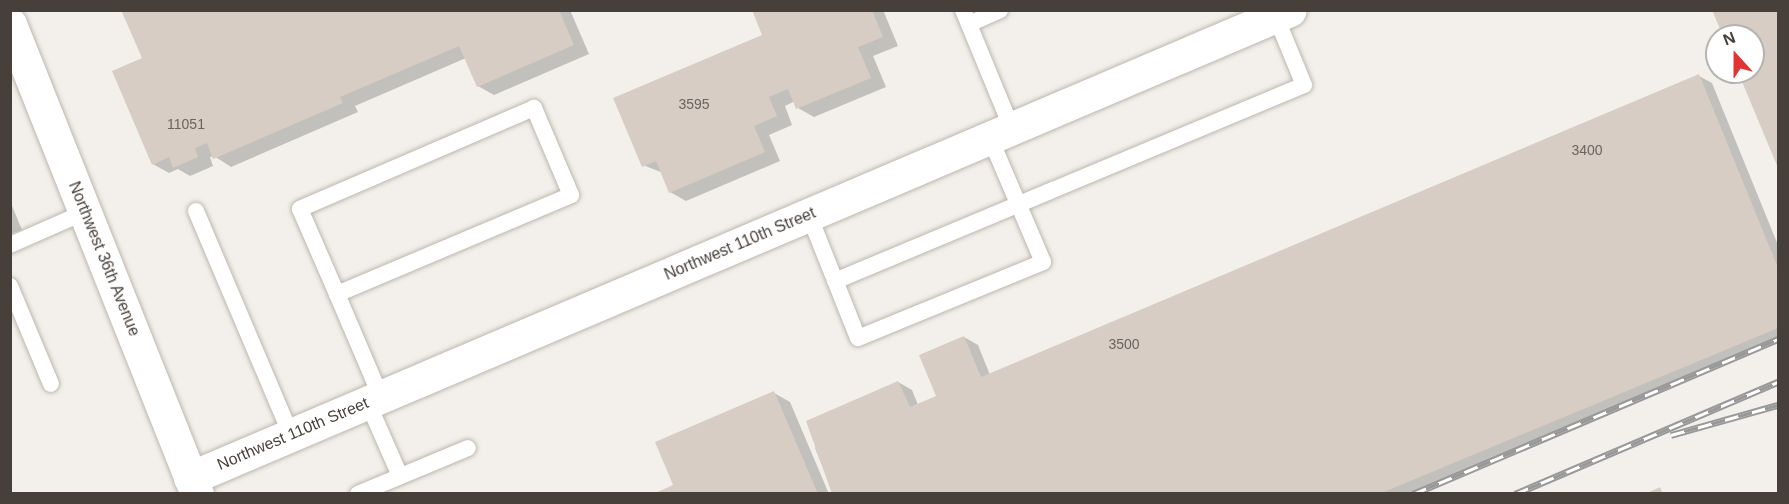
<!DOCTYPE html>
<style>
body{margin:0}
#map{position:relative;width:1789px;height:504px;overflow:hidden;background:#f3f0eb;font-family:Helvetica,sans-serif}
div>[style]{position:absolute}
.shadow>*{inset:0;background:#0003}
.building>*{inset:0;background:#d7cdc5}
.roads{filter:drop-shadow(0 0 2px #beb6ae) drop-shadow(0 0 2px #beb6ae)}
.service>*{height:16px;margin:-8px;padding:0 8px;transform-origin:8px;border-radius:8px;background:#fff}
.minor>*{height:33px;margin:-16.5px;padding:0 16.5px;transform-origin:16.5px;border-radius:16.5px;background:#fff}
.rail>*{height:7px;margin-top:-3.5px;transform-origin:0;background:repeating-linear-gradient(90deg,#fff 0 14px,#989898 0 28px);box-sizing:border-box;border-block:2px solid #989898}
span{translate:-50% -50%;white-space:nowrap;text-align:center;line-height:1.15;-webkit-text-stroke:6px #fff;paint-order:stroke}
.number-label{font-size:14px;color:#6b635d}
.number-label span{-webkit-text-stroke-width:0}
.street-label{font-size:16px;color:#47403a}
.frame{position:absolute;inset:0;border:12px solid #47403a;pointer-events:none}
.north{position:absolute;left:1705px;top:24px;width:60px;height:60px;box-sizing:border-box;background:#fff;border:2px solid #b5b3b0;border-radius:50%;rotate:339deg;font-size:16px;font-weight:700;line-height:24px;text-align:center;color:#47403a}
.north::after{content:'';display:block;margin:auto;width:21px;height:27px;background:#e13535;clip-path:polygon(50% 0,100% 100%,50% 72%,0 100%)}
</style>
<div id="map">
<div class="shadow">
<div style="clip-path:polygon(123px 10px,570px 10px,589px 54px,494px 95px,478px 86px,466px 58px,355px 106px,358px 112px,231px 167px,214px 156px,210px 157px,213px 166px,190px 176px,178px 169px,169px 173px,153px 164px,144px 59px)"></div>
<div style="clip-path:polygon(753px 10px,883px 10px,898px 46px,873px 56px,886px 87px,814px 117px,798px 108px,795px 101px,785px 106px,792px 125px,769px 135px,780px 161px,686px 201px,670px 192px,663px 173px,643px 165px,764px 36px)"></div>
<div style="clip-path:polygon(1714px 10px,1778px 10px,1778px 165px,1740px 72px,1753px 72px,1753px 36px,1725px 36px)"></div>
<div style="clip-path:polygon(1699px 76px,1712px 83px,1778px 245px,1778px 341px,1410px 494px,834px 494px,815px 448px,898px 382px,912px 390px,918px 405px,938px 397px,964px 337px,978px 345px,990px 375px)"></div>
<div style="clip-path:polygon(10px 201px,22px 230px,10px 234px)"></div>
<div style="clip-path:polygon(774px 393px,790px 402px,829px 494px,657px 494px,675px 486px)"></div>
</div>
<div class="building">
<div style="clip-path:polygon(121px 10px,559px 10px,574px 45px,477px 87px,459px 46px,340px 97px,343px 103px,213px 159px,207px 143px,195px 148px,198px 157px,173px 168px,169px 157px,152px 165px,112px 71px,142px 58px)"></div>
<div style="clip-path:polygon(752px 10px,872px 10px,883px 37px,858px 47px,871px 78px,796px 109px,788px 89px,769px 97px,777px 116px,754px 126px,765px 152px,669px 193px,656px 161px,642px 167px,613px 98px,762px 35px)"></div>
<div style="clip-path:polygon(1712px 10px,1778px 10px,1778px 168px,1738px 72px,1753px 72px,1753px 36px,1723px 36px)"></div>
<div style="clip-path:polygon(1699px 74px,1778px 268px,1778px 328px,1379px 494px,832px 494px,806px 421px,898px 381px,910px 407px,936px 396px,919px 355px,964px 336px,981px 377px)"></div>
<div style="clip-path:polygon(774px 391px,818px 494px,653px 494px,673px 485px,655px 442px)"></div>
<div style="clip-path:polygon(1660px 487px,1663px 494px,1645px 494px)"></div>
</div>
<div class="roads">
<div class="service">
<div style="left:963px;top:10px;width:129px;rotate:67.6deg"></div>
<div style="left:969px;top:24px;width:34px;rotate:-24deg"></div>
<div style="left:196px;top:211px;width:243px;rotate:67deg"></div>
<div style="left:809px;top:215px;width:132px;rotate:68.3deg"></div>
<div style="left:858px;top:338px;width:200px;rotate:-22.3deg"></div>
<div style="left:1043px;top:262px;width:135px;rotate:-113.1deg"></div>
<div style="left:10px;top:245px;width:82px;rotate:-23.7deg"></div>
<div style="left:835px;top:281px;width:508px;rotate:-22.68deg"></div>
<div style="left:1304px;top:85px;width:74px;rotate:-112.4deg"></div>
<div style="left:10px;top:286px;width:106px;rotate:67.3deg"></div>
<div style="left:337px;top:294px;width:254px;rotate:-22.9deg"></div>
<div style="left:571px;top:195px;width:95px;rotate:-113deg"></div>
<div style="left:534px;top:108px;width:255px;rotate:156.7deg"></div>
<div style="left:300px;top:209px;width:93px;rotate:66.5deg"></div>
<div style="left:337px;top:294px;width:112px;rotate:66.9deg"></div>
<div style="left:368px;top:403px;width:80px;rotate:66.3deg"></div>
<div style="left:358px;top:494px;width:119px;rotate:-22.7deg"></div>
</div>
<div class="minor">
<div style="left:10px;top:24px;width:506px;rotate:68.3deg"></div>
<div style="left:190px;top:478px;width:1195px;rotate:-23.05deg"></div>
</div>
</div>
<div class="rail">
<div style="left:1671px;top:435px;width:111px;rotate:-15.7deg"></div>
<div style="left:1413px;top:494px;width:397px;rotate:-23deg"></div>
<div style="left:1515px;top:494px;width:286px;rotate:-23.1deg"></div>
</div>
<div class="number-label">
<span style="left:694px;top:104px">3595</span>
<span style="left:186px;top:124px">11051</span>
<span style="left:1587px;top:150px">3400</span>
<span style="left:1124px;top:344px">3500</span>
</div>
<div class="street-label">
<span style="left:740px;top:244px;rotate:-23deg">Northwest 110th Street</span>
<span style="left:104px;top:259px;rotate:68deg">Northwest 36th Avenue</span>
<span style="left:293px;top:434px;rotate:-23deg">Northwest 110th Street</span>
</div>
<div class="frame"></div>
<div class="north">N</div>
</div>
